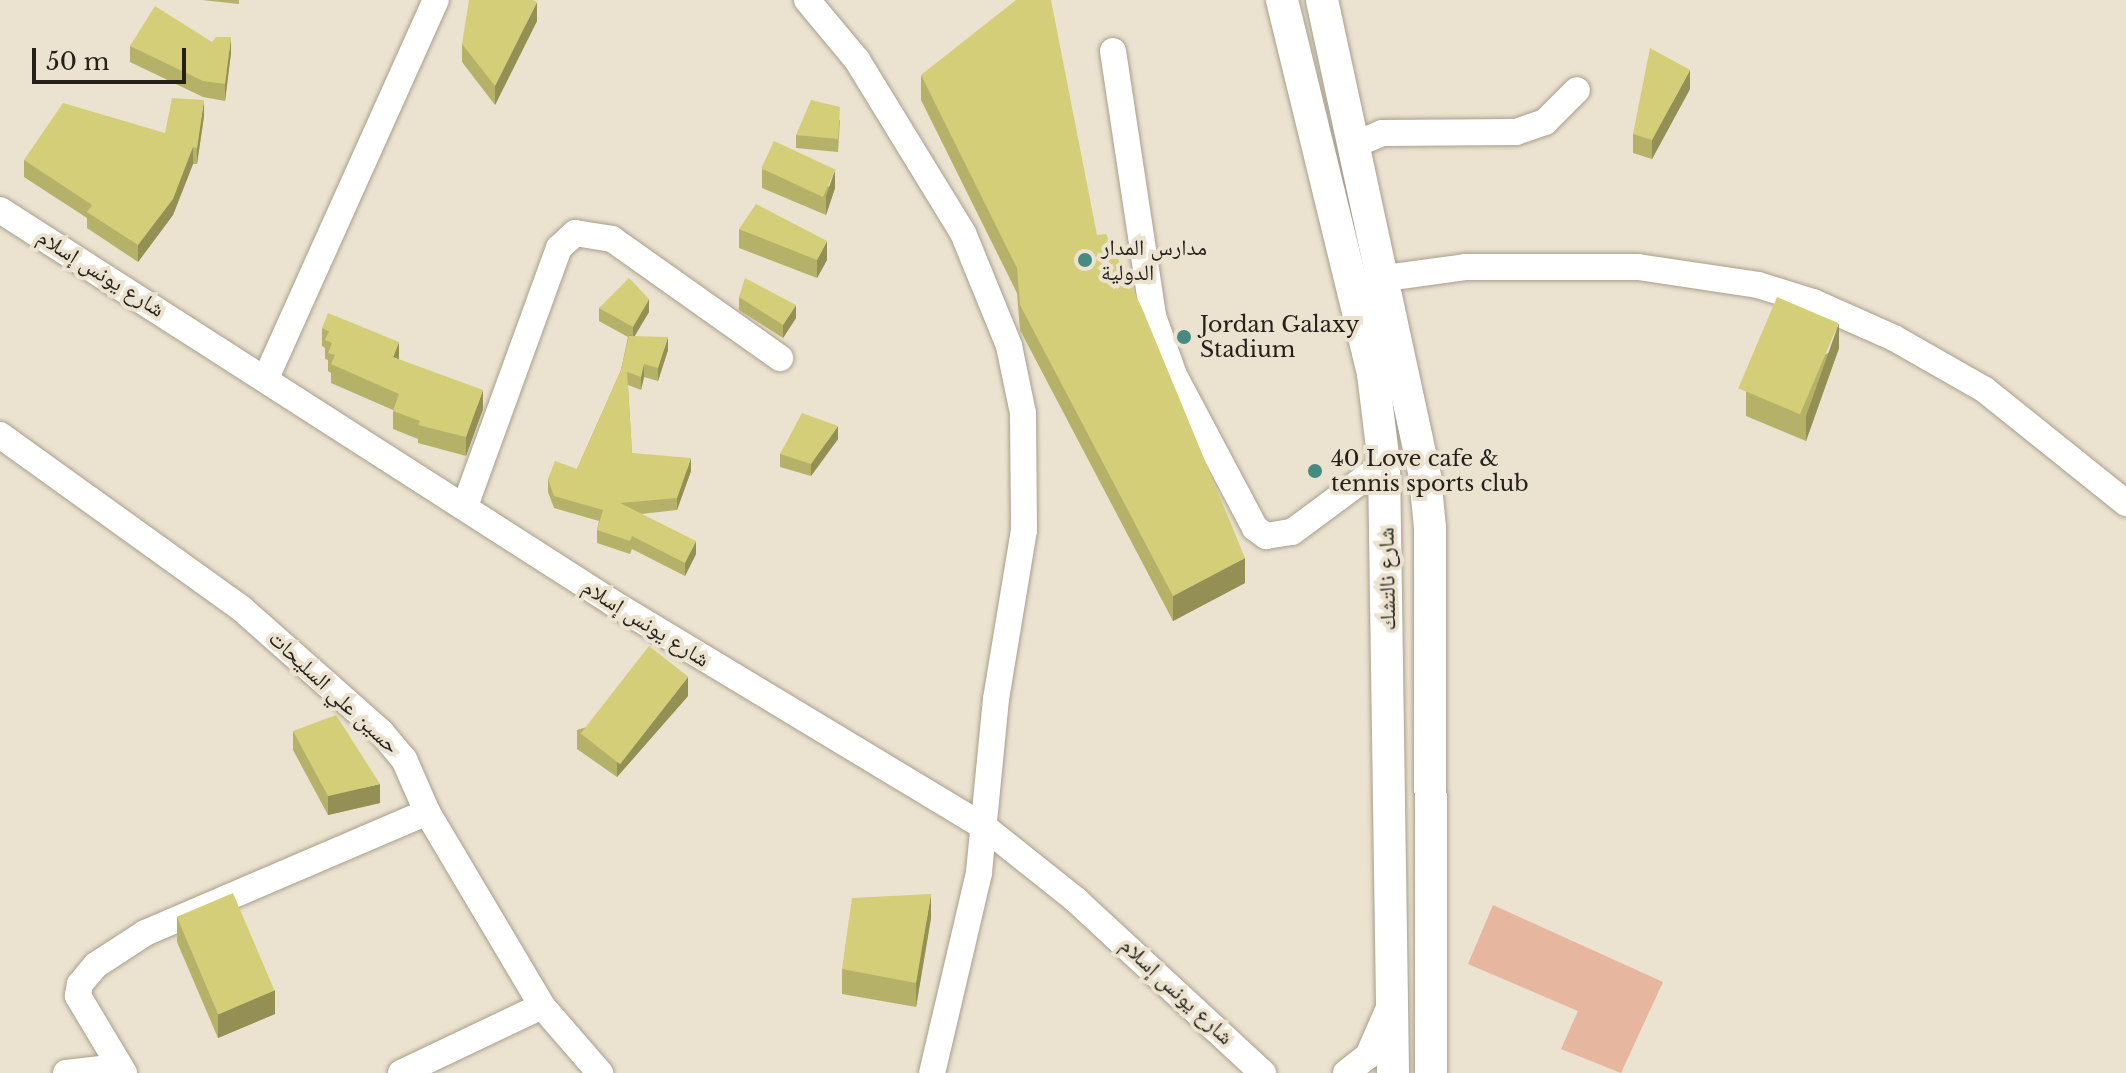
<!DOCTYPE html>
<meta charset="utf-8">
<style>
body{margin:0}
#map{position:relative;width:2126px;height:1073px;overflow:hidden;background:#ebe2cf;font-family:"Libre Baskerville","Noto Naskh Arabic",serif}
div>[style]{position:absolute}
.green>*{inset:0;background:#e7b69f}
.roads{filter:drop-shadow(0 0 2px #a79f8d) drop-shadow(0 0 2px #a79f8d)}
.minor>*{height:26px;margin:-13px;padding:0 13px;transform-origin:13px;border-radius:13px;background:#fff}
.major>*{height:32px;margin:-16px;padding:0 16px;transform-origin:16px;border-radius:16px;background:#fff}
.wall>*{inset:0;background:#b6b168}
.shaded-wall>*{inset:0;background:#949055}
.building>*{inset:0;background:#d4ce79;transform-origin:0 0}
.dots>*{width:22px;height:22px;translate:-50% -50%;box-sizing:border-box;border:4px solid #ebe2cf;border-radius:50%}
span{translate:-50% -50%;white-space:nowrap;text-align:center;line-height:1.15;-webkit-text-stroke:8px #ebe2cf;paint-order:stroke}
.poi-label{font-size:22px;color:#24211a}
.left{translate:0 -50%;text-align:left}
.street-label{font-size:22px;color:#24211a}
.scale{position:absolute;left:32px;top:48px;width:154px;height:36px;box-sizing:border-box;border:4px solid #24211a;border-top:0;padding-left:10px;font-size:24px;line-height:28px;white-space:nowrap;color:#24211a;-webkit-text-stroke:6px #ebe2cf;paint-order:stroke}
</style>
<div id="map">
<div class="green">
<div style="clip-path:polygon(1493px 905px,1663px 982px,1621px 1073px,1561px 1049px,1578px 1011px,1468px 964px)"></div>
</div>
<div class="roads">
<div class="minor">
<div style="left:807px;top:0;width:78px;rotate:50.2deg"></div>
<div style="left:857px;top:60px;width:203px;rotate:58.5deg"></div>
<div style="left:963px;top:233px;width:122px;rotate:67.8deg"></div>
<div style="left:1009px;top:346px;width:68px;rotate:78.2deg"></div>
<div style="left:1023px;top:413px;width:117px;rotate:89.5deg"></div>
<div style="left:1024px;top:530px;width:171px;rotate:99.4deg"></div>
<div style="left:996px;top:699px;width:175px;rotate:95.6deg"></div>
<div style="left:979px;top:873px;width:205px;rotate:103.2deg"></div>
<div style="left:1113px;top:51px;width:268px;rotate:81.4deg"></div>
<div style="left:1153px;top:316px;width:63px;rotate:70.4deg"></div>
<div style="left:1174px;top:375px;width:173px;rotate:62.1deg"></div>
<div style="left:1255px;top:528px;width:14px;rotate:36deg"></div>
<div style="left:1266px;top:536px;width:26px;rotate:-9deg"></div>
<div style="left:1292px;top:532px;width:114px;rotate:-36.5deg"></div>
<div style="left:1354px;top:145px;width:30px;rotate:-23deg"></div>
<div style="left:1382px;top:133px;width:134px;rotate:-0.4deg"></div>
<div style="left:1516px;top:132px;width:31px;rotate:-19deg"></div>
<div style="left:1545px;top:122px;width:45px;rotate:-45deg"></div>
<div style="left:0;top:210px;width:728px;rotate:32.66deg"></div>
<div style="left:613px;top:603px;width:432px;rotate:31.1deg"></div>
<div style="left:983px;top:826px;width:119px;rotate:38.5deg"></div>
<div style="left:1076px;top:900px;width:255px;rotate:42.8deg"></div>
<div style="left:1386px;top:278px;width:80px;rotate:-7.9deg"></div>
<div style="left:1465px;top:267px;width:173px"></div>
<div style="left:1638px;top:267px;width:121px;rotate:8.5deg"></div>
<div style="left:1758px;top:285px;width:58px;rotate:17.2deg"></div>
<div style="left:1813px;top:302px;width:89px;rotate:24deg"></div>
<div style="left:1894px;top:338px;width:105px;rotate:29.7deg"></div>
<div style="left:1985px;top:390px;width:181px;rotate:38.7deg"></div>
<div style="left:266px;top:378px;width:414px;rotate:-65.8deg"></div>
<div style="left:0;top:435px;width:298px;rotate:35.7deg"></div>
<div style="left:242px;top:609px;width:186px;rotate:41.5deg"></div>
<div style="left:381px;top:732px;width:35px;rotate:50deg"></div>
<div style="left:404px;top:759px;width:58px;rotate:66.5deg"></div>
<div style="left:427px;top:812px;width:226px;rotate:59.3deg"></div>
<div style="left:542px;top:1006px;width:89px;rotate:49.1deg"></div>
<div style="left:465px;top:506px;width:275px;rotate:-70deg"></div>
<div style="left:559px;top:248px;width:22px;rotate:-43deg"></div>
<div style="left:575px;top:233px;width:37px;rotate:9deg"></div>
<div style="left:612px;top:239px;width:206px;rotate:35.3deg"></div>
<div style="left:66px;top:1073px;width:53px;rotate:-6.5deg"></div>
<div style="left:124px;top:1073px;width:90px;rotate:-120.9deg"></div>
<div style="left:78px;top:996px;width:12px;rotate:-81deg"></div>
<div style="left:80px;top:984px;width:25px;rotate:-50deg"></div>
<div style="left:96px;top:965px;width:59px;rotate:-33.1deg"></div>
<div style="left:145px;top:933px;width:307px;rotate:-23.2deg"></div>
<div style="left:401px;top:1073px;width:156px;rotate:-25.4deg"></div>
<div style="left:1346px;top:1073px;width:28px;rotate:-38deg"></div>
<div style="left:1368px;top:1056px;width:50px;rotate:-66.5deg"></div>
</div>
<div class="major">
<div style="left:1282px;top:0;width:385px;rotate:76.3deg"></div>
<div style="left:1373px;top:374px;width:91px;rotate:83deg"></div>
<div style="left:1384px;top:464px;width:609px;rotate:89.15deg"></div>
<div style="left:1322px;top:0;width:487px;rotate:77.8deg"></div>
<div style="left:1425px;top:476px;width:52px;rotate:84.5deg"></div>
<div style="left:1430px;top:528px;width:545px;rotate:89.89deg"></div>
</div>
</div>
<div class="wall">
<div style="clip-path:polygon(202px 0,239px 0,239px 4px)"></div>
<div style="clip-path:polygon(537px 21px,495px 105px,462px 62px,462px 44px)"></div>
<div style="clip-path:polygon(212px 42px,231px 53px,225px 101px,203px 97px,130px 62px,130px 46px)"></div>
<div style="clip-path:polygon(921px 75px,1097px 235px,1245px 583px,1173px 621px,1020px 330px,1017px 293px,921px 100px)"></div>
<div style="clip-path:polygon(1690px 89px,1652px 159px,1633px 153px,1633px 134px)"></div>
<div style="clip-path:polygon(204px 116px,197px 164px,193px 164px,173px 215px,138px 262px,87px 228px,87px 218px,24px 177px,24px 160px,165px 133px)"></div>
<div style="clip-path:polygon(840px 120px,838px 152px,796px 148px,796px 135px)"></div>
<div style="clip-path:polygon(762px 169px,835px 188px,826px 215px,762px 188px)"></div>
<div style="clip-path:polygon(739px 229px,827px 260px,817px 278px,739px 248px)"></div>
<div style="clip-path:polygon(739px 297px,796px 318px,783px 338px,739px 310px)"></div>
<div style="clip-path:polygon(599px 308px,649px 312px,634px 336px,668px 350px,658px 381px,644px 377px,641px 390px,628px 385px,632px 453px,691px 471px,677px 510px,641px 514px,696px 554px,685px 576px,632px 549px,630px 554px,597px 543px,597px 530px,599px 521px,554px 508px,548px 492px,548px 479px,577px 469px,621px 370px,628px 337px,599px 321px)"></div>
<div style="clip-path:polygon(322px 328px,399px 360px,483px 409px,466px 456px,418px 443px,418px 439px,393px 429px,393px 410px,331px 383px,331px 373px,328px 371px,328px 360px,325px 359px,325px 348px,322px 346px)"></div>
<div style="clip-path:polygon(1839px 348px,1806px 441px,1746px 416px,1746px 391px)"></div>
<div style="clip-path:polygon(838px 439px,811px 476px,780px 467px,780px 454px)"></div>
<div style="clip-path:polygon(688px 696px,617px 777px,577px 749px,577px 730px)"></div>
<div style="clip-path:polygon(293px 731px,380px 803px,328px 815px,293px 750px)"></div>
<div style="clip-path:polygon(177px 917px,275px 1014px,218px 1038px,177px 942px)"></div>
<div style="clip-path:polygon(931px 918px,916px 1007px,842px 994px,842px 969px)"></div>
</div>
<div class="shaded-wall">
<div style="clip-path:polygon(537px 2px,537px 21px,495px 105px,495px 86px)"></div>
<div style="clip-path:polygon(231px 37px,231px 53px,225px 101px,225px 84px)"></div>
<div style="clip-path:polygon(1690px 70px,1690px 89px,1652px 159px,1652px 140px)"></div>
<div style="clip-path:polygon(204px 100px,204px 116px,197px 164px,197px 148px)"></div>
<div style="clip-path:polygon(193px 147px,193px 164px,173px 215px,138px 262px,138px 245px)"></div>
<div style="clip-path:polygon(835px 170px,835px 188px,826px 215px,826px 196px)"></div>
<div style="clip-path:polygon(827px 241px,827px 260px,817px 278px,817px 260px)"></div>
<div style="clip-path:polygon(649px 299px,649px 312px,633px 339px,633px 327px)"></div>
<div style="clip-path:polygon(796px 305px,796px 318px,783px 338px,783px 325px)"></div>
<div style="clip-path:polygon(1839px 323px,1839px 348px,1806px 441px,1806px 416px)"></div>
<div style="clip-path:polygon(668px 337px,668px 350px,658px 381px,658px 368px)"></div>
<div style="clip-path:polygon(399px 342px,399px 360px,393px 357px)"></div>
<div style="clip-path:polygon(644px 364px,644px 377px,641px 390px,641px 377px)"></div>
<div style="clip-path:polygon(483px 390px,483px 409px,466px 456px,466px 437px)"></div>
<div style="clip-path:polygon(838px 426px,838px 439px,811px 476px,811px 464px)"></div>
<div style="clip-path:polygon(691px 458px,691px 471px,677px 510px,677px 498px)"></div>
<div style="clip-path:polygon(696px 541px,696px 554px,685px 576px,685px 563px)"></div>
<div style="clip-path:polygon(1245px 558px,1245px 583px,1173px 621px,1173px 596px)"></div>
<div style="clip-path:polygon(688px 677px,688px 696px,617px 777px,617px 758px)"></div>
<div style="clip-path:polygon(380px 784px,380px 803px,328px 815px,328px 796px)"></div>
<div style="clip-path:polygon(931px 894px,931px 918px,916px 1007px,916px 983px)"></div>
<div style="clip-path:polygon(275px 990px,275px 1014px,218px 1038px,218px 1013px)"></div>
</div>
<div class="building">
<div style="clip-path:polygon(469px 0,533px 0,537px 2px,495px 86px,462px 44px)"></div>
<div style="clip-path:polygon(1016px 0,1051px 0,1097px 235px,1106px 234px,1142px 308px,1245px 558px,1173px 596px,1020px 305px,1017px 268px,921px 75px)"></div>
<div style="clip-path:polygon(155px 6px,212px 42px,216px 37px,231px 37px,225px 84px,203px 81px,130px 46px)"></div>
<div style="clip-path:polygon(1650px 48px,1690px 70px,1652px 140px,1633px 134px)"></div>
<div style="clip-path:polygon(172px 98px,204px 100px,197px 148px,193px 147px,173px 199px,138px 245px,87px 212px,92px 205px,24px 160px,63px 103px,165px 133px)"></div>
<div style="clip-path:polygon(811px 100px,840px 107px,838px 139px,796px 135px)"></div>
<div style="left:774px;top:141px;width:68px;height:30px;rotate:25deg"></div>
<div style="clip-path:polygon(756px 204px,827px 241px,817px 260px,739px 229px)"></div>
<div style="clip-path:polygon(629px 278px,649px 299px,633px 327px,599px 308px)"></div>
<div style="clip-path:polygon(745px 278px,796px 305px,783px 325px,739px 297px)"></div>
<div style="left:1777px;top:297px;width:67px;height:99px;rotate:23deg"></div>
<div style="clip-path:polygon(328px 313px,399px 342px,393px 357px,483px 390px,466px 437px,418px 425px,420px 421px,393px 411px,399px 394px,331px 364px,335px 355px,328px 353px,332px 343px,325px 340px,329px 331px,322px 328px)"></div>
<div style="clip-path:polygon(629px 336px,668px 337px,658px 368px,644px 364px,641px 377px,627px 372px,632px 453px,691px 458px,677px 498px,620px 503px,696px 541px,685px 563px,632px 536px,630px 541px,597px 530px,603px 510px,554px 496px,548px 479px,555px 461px,577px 469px,621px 370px)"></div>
<div style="clip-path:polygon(802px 413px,838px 426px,811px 464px,780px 454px)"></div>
<div style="left:649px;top:646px;width:50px;height:111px;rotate:38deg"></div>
<div style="clip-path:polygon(336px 715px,380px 784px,328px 796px,293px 731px)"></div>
<div style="left:233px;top:893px;width:106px;height:61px;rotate:67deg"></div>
<div style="clip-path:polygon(931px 894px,916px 983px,842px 969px,852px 898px)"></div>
</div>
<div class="dots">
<div style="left:1085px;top:260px;background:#468b82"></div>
<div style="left:1184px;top:337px;background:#468b82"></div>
<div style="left:1315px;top:471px;background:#468b82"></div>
</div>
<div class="poi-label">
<span class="left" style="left:1101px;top:260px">مدارس المدار<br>الدولية</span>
<span class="left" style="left:1200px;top:337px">Jordan Galaxy<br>Stadium</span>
<span class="left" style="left:1331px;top:471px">40 Love cafe &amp;<br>tennis sports club</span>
</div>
<div class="street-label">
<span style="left:101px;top:273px;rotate:32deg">شارع يونس إسلام</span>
<span style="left:1387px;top:579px;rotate:-91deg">شارع نالتشك</span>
<span style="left:646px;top:623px;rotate:32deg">شارع يونس إسلام</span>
<span style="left:334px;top:692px;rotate:43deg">حسين علي السليحات</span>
<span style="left:1177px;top:991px;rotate:43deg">شارع يونس إسلام</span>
</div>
<div class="scale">50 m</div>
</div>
